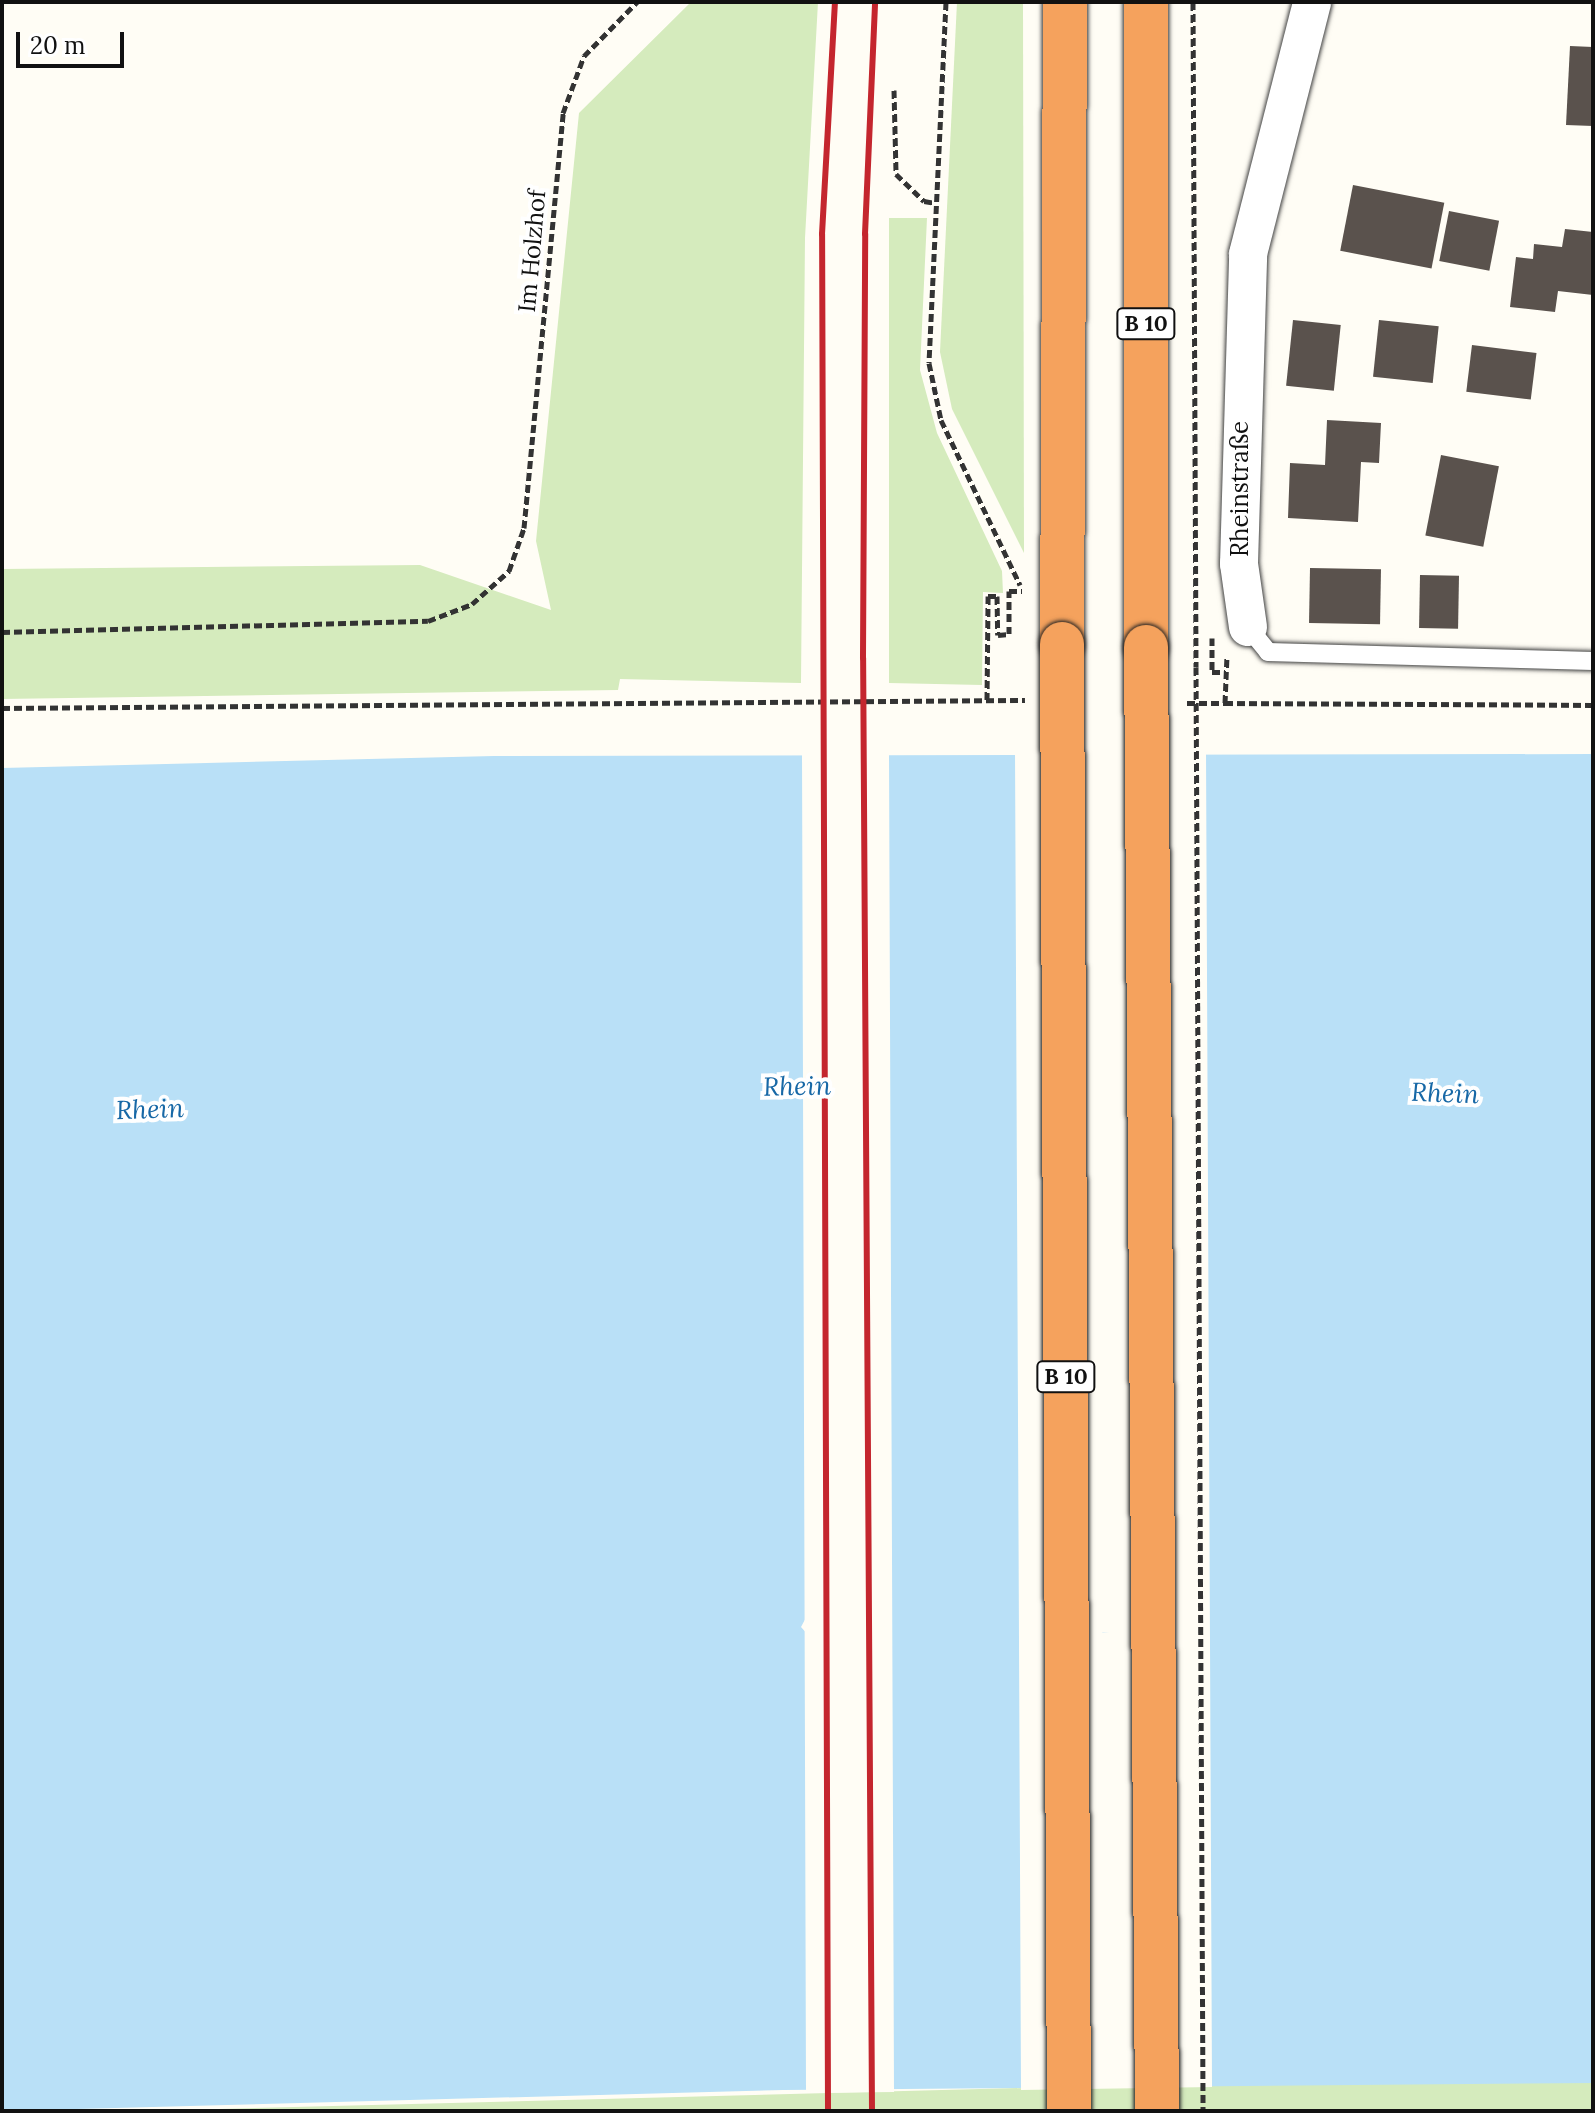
<!DOCTYPE html>
<meta charset="utf-8">
<style>
body{margin:0}
#map{position:relative;width:1595px;height:2113px;overflow:hidden;background:#fffdf5;font-family:Lora,serif}
div>[style]{position:absolute}
.green>*{inset:0;background:#d5ebbd}
.water>*{inset:0;background:#b9e0f7}
.pier>*{inset:0;background:#fffdf5}
.building>*{inset:0;background:#5a524d;transform-origin:0 0}
.path>*{height:5px;margin-top:-2.5px;transform-origin:0;background:repeating-linear-gradient(90deg,#333 0 8px,transparent 0 12px)}
.roads{filter:drop-shadow(0 0 2px #444) drop-shadow(0 0 2px #444)}
.lane>*{height:18px;margin:-9px;padding:0 9px;transform-origin:9px;border-radius:9px;background:#fff}
.street>*{height:38px;margin:-19px;padding:0 19px;transform-origin:19px;border-radius:19px;background:#fff}
.highway>*{height:44px;margin:-22px;padding:0 22px;transform-origin:22px;border-radius:22px;background:#f5a25d}
.rail>*{height:6px;margin:-3px;padding:0 3px;transform-origin:3px;border-radius:3px;background:#c4262e}
.path-bridge>*{height:5px;margin-top:-2.5px;transform-origin:0;background:repeating-linear-gradient(90deg,#333 0 8px,transparent 0 12px)}
.bridges{filter:drop-shadow(0 0 2px #222) drop-shadow(0 0 2px #222)}
.highway-bridge>*{height:44px;margin:-22px;padding:0 22px;transform-origin:22px;border-radius:22px;background:#f5a25d}
span{translate:-50% -50%;white-space:nowrap;text-align:center;line-height:1.15;-webkit-text-stroke:8px #fff;paint-order:stroke}
.shield-label span{padding:2px 6px;background:#fff;border:2px solid;border-radius:6px;-webkit-text-stroke-width:0}
.shield-label{font-size:22px;color:#111;font-weight:700}
.street-label{font-size:24px;color:#111}
.water-label{font-size:26px;color:#1768a6;font-style:italic}
.frame{position:absolute;inset:0;border:4px solid #111;pointer-events:none}
.scale{position:absolute;left:16px;top:32px;width:108px;height:36px;box-sizing:border-box;border:4px solid #111;border-top:0;padding-left:10px;font-size:24px;line-height:28px;white-space:nowrap;color:#111;-webkit-text-stroke:6px #fff;paint-order:stroke}
</style>
<div id="map">
<div class="green">
<div style="clip-path:polygon(691px 2px,818px 2px,805px 238px,801px 683px,620px 679px,618px 690px,2px 699px,2px 569px,420px 565px,551px 610px,536px 541px,579px 113px)"></div>
<div style="clip-path:polygon(957px 2px,1023px 2px,1024px 553px,952px 409px,940px 352px)"></div>
<div style="clip-path:polygon(889px 218px,927px 218px,920px 370px,937px 433px,1002px 571px,1003px 593px,983px 592px,982px 685px,889px 683px)"></div>
<div style="clip-path:polygon(1365px 2079px,1593px 2083px,1593px 2111px,143px 2111px)"></div>
</div>
<div class="water">
<div style="clip-path:polygon(evenodd,1593px 754px,1593px 2083px,783px 2090px,2px 2111px,2px 768px,494px 756px,1593px 754px,1102px 1610px,1176px 1616px,1165px 1636px,1091px 1632px,1089px 1621px,1102px 1610px,1593px 754px,809px 1612px,884px 1613px,889px 1631px,877px 1637px,809px 1636px,801px 1627px,809px 1612px)"></div>
</div>
<div class="pier">
<div style="clip-path:polygon(evenodd,1206px 749px,1212px 2087px,1021px 2090px,1015px 750px,1206px 749px,1164px 1614px,1164px 1632px,1103px 1633px,1093px 1626px,1102px 1614px,1164px 1614px)"></div>
<div style="clip-path:polygon(evenodd,889px 750px,894px 2092px,806px 2093px,802px 751px,889px 750px,815px 1615px,876px 1615px,886px 1624px,877px 1633px,815px 1634px,805px 1626px,815px 1615px)"></div>
</div>
<div class="building">
<div style="clip-path:polygon(1570px 46px,1593px 47px,1593px 126px,1566px 125px)"></div>
<div style="left:1353px;top:185px;width:93px;height:67px;rotate:11deg"></div>
<div style="left:1449px;top:211px;width:51px;height:51px;rotate:11deg"></div>
<div style="clip-path:polygon(1565px 229px,1593px 232px,1593px 295px,1558px 291px,1555px 312px,1510px 307px,1516px 257px,1533px 259px,1534px 244px,1562px 247px)"></div>
<div style="left:1293px;top:320px;width:48px;height:66px;rotate:6deg"></div>
<div style="left:1379px;top:320px;width:60px;height:57px;rotate:6deg"></div>
<div style="left:1472px;top:345px;width:65px;height:47px;rotate:7deg"></div>
<div style="clip-path:polygon(1327px 420px,1381px 423px,1379px 463px,1361px 462px,1358px 522px,1288px 518px,1290px 463px,1325px 465px)"></div>
<div style="left:1441px;top:455px;width:59px;height:82px;rotate:11deg"></div>
<div style="left:1310px;top:568px;width:71px;height:55px;rotate:1deg"></div>
<div style="left:1420px;top:575px;width:39px;height:53px;rotate:1deg"></div>
</div>
<div class="path">
<div style="left:946px;top:2px;width:361px;rotate:92.7deg"></div>
<div style="left:929px;top:363px;width:58px;rotate:78.1deg"></div>
<div style="left:941px;top:420px;width:183px;rotate:64.4deg"></div>
<div style="left:1193px;top:2px;width:665px;rotate:89.74deg"></div>
<div style="left:894px;top:90px;width:84px;rotate:88.6deg"></div>
<div style="left:896px;top:174px;width:39px;rotate:44deg"></div>
<div style="left:924px;top:201px;width:11px;rotate:10deg"></div>
<div style="left:2px;top:632px;width:426px;rotate:-1.5deg"></div>
<div style="left:428px;top:621px;width:47px;rotate:-21.1deg"></div>
<div style="left:472px;top:604px;width:50px;rotate:-41.7deg"></div>
<div style="left:509px;top:571px;width:46px;rotate:-70.8deg"></div>
<div style="left:524px;top:528px;width:417px;rotate:-84.6deg"></div>
<div style="left:563px;top:113px;width:61px;rotate:-69.8deg"></div>
<div style="left:584px;top:56px;width:76px;rotate:-45.5deg"></div>
<div style="left:1212px;top:638px;width:34px;rotate:90deg"></div>
<div style="left:1212px;top:672px;width:13px"></div>
<div style="left:987px;top:700px;width:104px;rotate:-89.4deg"></div>
<div style="left:988px;top:596px;width:9px"></div>
<div style="left:997px;top:596px;width:39px;rotate:89deg"></div>
<div style="left:998px;top:635px;width:11px;rotate:-5deg"></div>
<div style="left:1009px;top:634px;width:43px;rotate:-90deg"></div>
<div style="left:1009px;top:591px;width:13px"></div>
<div style="left:1187px;top:703px;width:38px"></div>
<div style="left:1225px;top:703px;width:47px;rotate:-87.6deg"></div>
<div style="left:1225px;top:703px;width:368px;rotate:0.3deg"></div>
<div style="left:2px;top:708px;width:1023px;rotate:-0.45deg"></div>
</div>
<div class="roads">
<div class="lane">
<div style="left:1248px;top:627px;width:32px;rotate:51deg"></div>
<div style="left:1268px;top:652px;width:325px;rotate:1.6deg"></div>
</div>
<div class="street">
<div style="left:1248px;top:627px;width:64px;rotate:-98.1deg"></div>
<div style="left:1239px;top:564px;width:310px;rotate:-88.3deg"></div>
<div style="left:1248px;top:254px;width:260px;rotate:-75.7deg"></div>
</div>
<div class="highway">
<div style="left:1146px;top:2px;width:645px;rotate:90deg"></div>
<div style="left:1062px;top:644px;width:642px;rotate:-89.73deg"></div>
</div>
</div>
<div class="rail">
<div style="left:828px;top:2111px;width:1877px;rotate:-90.18deg"></div>
<div style="left:822px;top:234px;width:232px;rotate:-86.8deg"></div>
<div style="left:872px;top:2111px;width:1453px;rotate:-90.35deg"></div>
<div style="left:863px;top:658px;width:424px;rotate:-89.7deg"></div>
<div style="left:865px;top:234px;width:232px;rotate:-87.5deg"></div>
</div>
<div class="path-bridge">
<div style="left:1196px;top:667px;width:1444px;rotate:89.72deg"></div>
</div>
<div class="bridges">
<div class="highway-bridge">
<div style="left:1062px;top:644px;width:1467px;rotate:89.73deg"></div>
<div style="left:1146px;top:647px;width:1464px;rotate:89.57deg"></div>
</div>
</div>
<div class="shield-label">
<span style="left:1146px;top:324px">B 10</span>
<span style="left:1066px;top:1377px">B 10</span>
</div>
<div class="street-label">
<span style="left:532px;top:251px;rotate:-85deg">Im Holzhof</span>
<span style="left:1240px;top:489px;rotate:-90deg">Rheinstraße</span>
</div>
<div class="water-label">
<span style="left:797px;top:1086px;rotate:-1deg">Rhein</span>
<span style="left:1445px;top:1093px;rotate:2deg">Rhein</span>
<span style="left:150px;top:1109px;rotate:-2deg">Rhein</span>
</div>
<div class="frame"></div>
<div class="scale">20 m</div>
</div>
